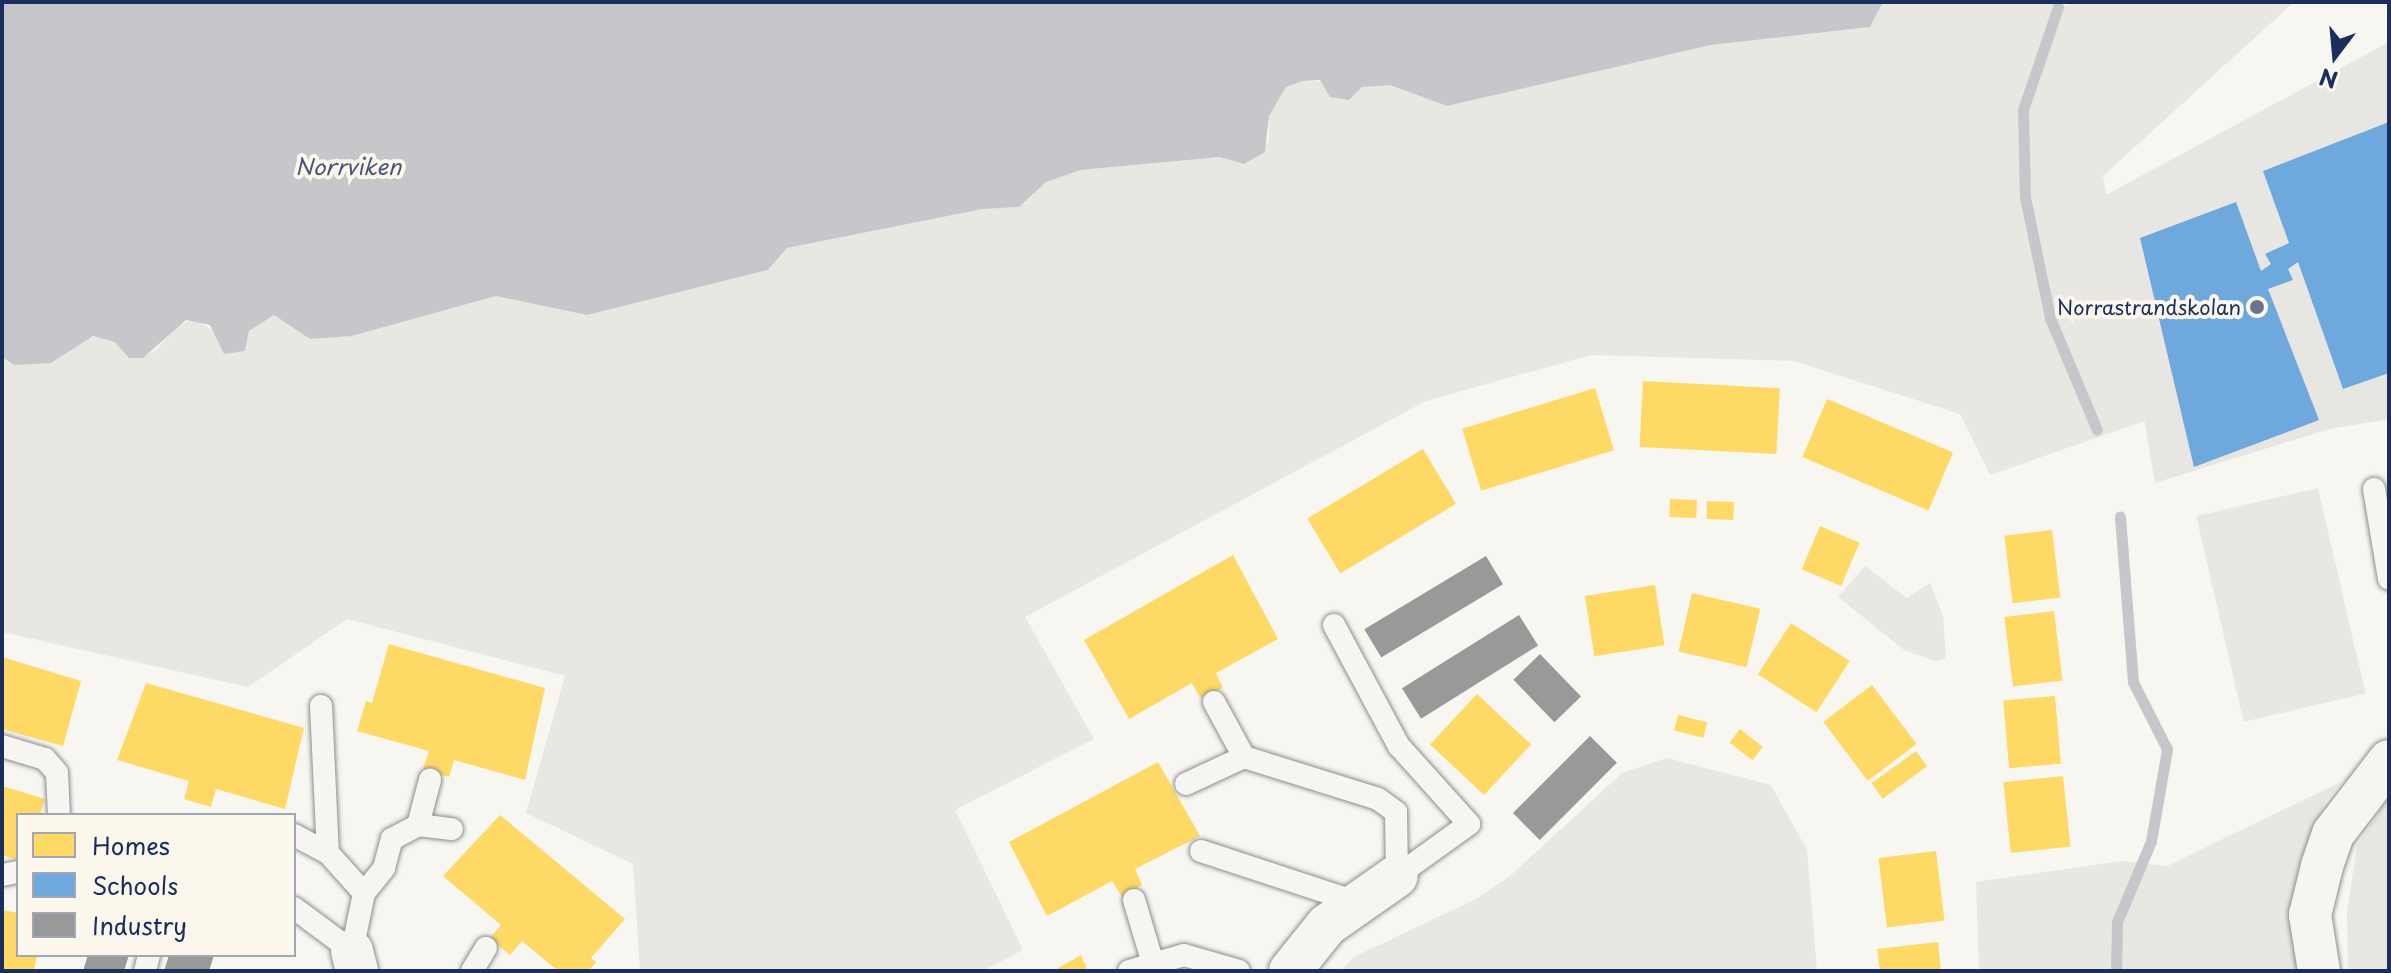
<!DOCTYPE html>
<style>
body{margin:0}
#map{position:relative;width:2391px;height:973px;overflow:hidden;background:#f8f6f0;font-family:"Playpen Sans",sans-serif}
div>[style]{position:absolute}
.built>*{inset:0;background:#e7e6e2}
.green>*{inset:0;background:#e8e7e2;transform-origin:0 0}
.water>*{inset:0;background:#c5c7cb}
.homes>*{inset:0;background:#ffd966;transform-origin:0 0}
.schools>*{inset:0;background:#6fa8dc}
.industry>*{inset:0;background:#999;transform-origin:0 0}
.stream>*{height:11px;margin:-5.5px;padding:0 5.5px;transform-origin:5.5px;border-radius:5.5px;background:#c5c7cb}
.roads{filter:drop-shadow(0 0 2px #8b8e94) drop-shadow(0 0 2px #8b8e94)}
.service>*{height:22px;margin:-11px;padding:0 11px;transform-origin:11px;border-radius:11px;background:#f6f5f1}
.minor>*{height:42px;margin:-21px;padding:0 21px;transform-origin:21px;border-radius:21px;background:#f6f5f1}
.dots>*{width:22px;height:22px;translate:-50% -50%;box-sizing:border-box;border:4px solid #fbf7ec;border-radius:50%}
span{translate:-50% -50%;white-space:nowrap;text-align:center;line-height:1.15;-webkit-text-stroke:8px #fbf7ec;paint-order:stroke}
.poi-label{font-size:20px;color:#1b2f5e}
.right{translate:-100% -50%;text-align:right}
.water-label{font-size:22px;color:#47577a;font-style:italic}
.frame{position:absolute;inset:0;border:4px solid #1b2f5e;pointer-events:none}
.legend{position:absolute;left:16px;top:813px;width:280px;height:144px;box-sizing:border-box;background:#fbf7ec;border:2px solid #a1a7b3;margin:0;padding:10px 14px;list-style:none;font-size:24px;color:#1b2f5e}
.legend li{display:flex;align-items:center;gap:16px;height:40px}
.legend b{width:40px;border:2px solid #a1a7b3}
.north{position:absolute;left:2295px;top:16px;width:80px;height:80px;-webkit-text-stroke:6px #fbf7ec;paint-order:stroke;rotate:196deg;font-size:22px;font-weight:700;line-height:32px;text-align:center;color:#1b2f5e}
.north::after{content:'';display:block;margin:auto;width:28px;height:36px;background:#1b2f5e;clip-path:polygon(50% 0,100% 100%,50% 72%,0 100%)}
</style>
<div id="map">
<div class="built">
<div style="clip-path:polygon(2389px 42px,2389px 419px,2329px 429px,2155px 483px,2106px 195px)"></div>
</div>
<div class="green">
<div style="clip-path:polygon(1883px 2px,2055px 2px,2059px 7px,2081px 2px,2294px 2px,2103px 176px,2145px 421px,1990px 475px,1960px 414px,1794px 361px,1591px 355px,1426px 401px,1025px 617px,1094px 739px,955px 810px,1023px 950px,982px 971px,640px 971px,633px 864px,526px 813px,565px 676px,347px 619px,248px 687px,2px 632px,2px 357px,14px 365px,61px 357px,81px 339px,101px 336px,116px 342px,129px 358px,154px 352px,179px 325px,194px 320px,218px 333px,224px 353px,245px 351px,249px 331px,274px 315px,311px 339px,352px 336px,496px 296px,587px 315px,768px 270px,787px 248px,983px 209px,1019px 207px,1046px 182px,1081px 170px,1221px 157px,1244px 164px,1269px 142px,1269px 116px,1286px 87px,1303px 81px,1390px 85px,1447px 106px,1711px 45px,1870px 27px)"></div>
<div style="left:2318px;top:488px;width:211px;height:125px;rotate:77deg"></div>
<div style="clip-path:polygon(1865px 566px,1907px 598px,1930px 583px,1943px 616px,1946px 659px,1935px 661px,1904px 650px,1838px 597px)"></div>
<div style="clip-path:polygon(1667px 758px,1771px 785px,1807px 850px,1817px 971px,1340px 971px,1354px 957px,1476px 899px,1510px 876px,1622px 773px)"></div>
<div style="clip-path:polygon(2341px 782px,2325px 801px,2310px 838px,2307px 971px,1979px 971px,1976px 882px,2121px 861px,2167px 866px)"></div>
<div style="clip-path:polygon(2389px 796px,2389px 971px,2348px 971px,2347px 912px,2357px 846px)"></div>
</div>
<div class="water">
<div style="clip-path:polygon(2px 2px,1883px 2px,1870px 27px,1711px 45px,1447px 106px,1390px 85px,1362px 87px,1349px 100px,1330px 97px,1320px 80px,1303px 81px,1286px 87px,1269px 116px,1265px 152px,1244px 164px,1220px 157px,1081px 170px,1046px 182px,1019px 207px,983px 209px,787px 248px,768px 270px,587px 315px,496px 296px,352px 336px,310px 339px,274px 315px,249px 331px,245px 351px,224px 354px,210px 325px,186px 320px,143px 358px,129px 358px,115px 342px,93px 336px,51px 363px,14px 365px,2px 357px)"></div>
</div>
<div class="homes">
<div style="left:1643px;top:381px;width:137px;height:66px;rotate:3deg"></div>
<div style="left:1595px;top:388px;width:65px;height:139px;rotate:73deg"></div>
<div style="left:1827px;top:399px;width:137px;height:63px;rotate:23deg"></div>
<div style="left:1423px;top:449px;width:64px;height:135px;rotate:59deg"></div>
<div style="left:1670px;top:499px;width:27px;height:18px;rotate:2deg"></div>
<div style="left:1707px;top:501px;width:27px;height:18px;rotate:2deg"></div>
<div style="left:1820px;top:526px;width:43px;height:47px;rotate:23deg"></div>
<div style="left:2052px;top:530px;width:68px;height:48px;rotate:83deg"></div>
<div style="clip-path:polygon(1233px 555px,1278px 639px,1216px 673px,1223px 688px,1200px 698px,1192px 683px,1129px 719px,1084px 640px)"></div>
<div style="left:1655px;top:585px;width:61px;height:71px;rotate:81deg"></div>
<div style="left:1692px;top:593px;width:70px;height:60px;rotate:13deg"></div>
<div style="left:2054px;top:611px;width:70px;height:50px;rotate:83deg"></div>
<div style="left:1791px;top:623px;width:70px;height:61px;rotate:33deg"></div>
<div style="clip-path:polygon(389px 644px,545px 688px,525px 780px,454px 760px,449px 777px,423px 769px,429px 751px,357px 731px,366px 701px,372px 703px)"></div>
<div style="clip-path:polygon(2px 657px,81px 681px,63px 746px,2px 729px)"></div>
<div style="clip-path:polygon(146px 683px,304px 728px,285px 809px,216px 789px,211px 807px,184px 799px,189px 781px,117px 760px)"></div>
<div style="left:1872px;top:685px;width:74px;height:61px;rotate:53deg"></div>
<div style="left:1477px;top:694px;width:74px;height:69px;rotate:43deg"></div>
<div style="left:2055px;top:696px;width:68px;height:52px;rotate:85deg"></div>
<div style="left:1678px;top:715px;width:30px;height:16px;rotate:14deg"></div>
<div style="left:1740px;top:729px;width:29px;height:17px;rotate:38deg"></div>
<div style="left:1916px;top:751px;width:19px;height:55px;rotate:54deg"></div>
<div style="clip-path:polygon(1158px 762px,1200px 836px,1135px 869px,1142px 885px,1122px 897px,1112px 881px,1047px 916px,1009px 842px)"></div>
<div style="left:2063px;top:776px;width:71px;height:60px;rotate:84deg"></div>
<div style="clip-path:polygon(2px 786px,45px 799px,40px 815px,18px 815px,18px 860px,2px 855px)"></div>
<div style="clip-path:polygon(500px 815px,625px 919px,591px 958px,596px 962px,589px 971px,558px 971px,522px 941px,510px 955px,490px 938px,501px 925px,443px 876px)"></div>
<div style="left:1936px;top:851px;width:70px;height:58px;rotate:83deg"></div>
<div style="clip-path:polygon(2px 910px,18px 913px,18px 955px,37px 955px,34px 971px,2px 971px)"></div>
<div style="clip-path:polygon(1938px 942px,1941px 971px,1880px 971px,1877px 949px)"></div>
<div style="clip-path:polygon(1081px 955px,1088px 971px,1053px 971px)"></div>
</div>
<div class="schools">
<div style="clip-path:polygon(2389px 122px,2389px 373px,2343px 389px,2298px 262px,2288px 269px,2293px 280px,2268px 289px,2319px 420px,2194px 467px,2140px 238px,2236px 202px,2261px 271px,2271px 264px,2265px 254px,2289px 243px,2263px 171px)"></div>
</div>
<div class="industry">
<div style="left:1486px;top:556px;width:33px;height:142px;rotate:59deg"></div>
<div style="left:1519px;top:615px;width:36px;height:138px;rotate:58deg"></div>
<div style="left:1540px;top:654px;width:59px;height:37px;rotate:46deg"></div>
<div style="left:1590px;top:736px;width:38px;height:109px;rotate:45deg"></div>
<div style="clip-path:polygon(88px 955px,129px 955px,124px 971px,83px 971px)"></div>
<div style="clip-path:polygon(169px 955px,214px 955px,209px 971px,164px 971px)"></div>
</div>
<div class="stream">
<div style="left:2058px;top:7px;width:109px;rotate:108.8deg"></div>
<div style="left:2023px;top:110px;width:87px;rotate:88.7deg"></div>
<div style="left:2025px;top:197px;width:124px;rotate:78.3deg"></div>
<div style="left:2050px;top:318px;width:121px;rotate:67.2deg"></div>
<div style="left:2116px;top:971px;width:49px;rotate:-88.8deg"></div>
<div style="left:2117px;top:922px;width:88px;rotate:-67.2deg"></div>
<div style="left:2151px;top:841px;width:93px;rotate:-80.1deg"></div>
<div style="left:2167px;top:749px;width:75px;rotate:-116.9deg"></div>
<div style="left:2133px;top:682px;width:166px;rotate:-94.5deg"></div>
</div>
<div class="roads">
<div class="service">
<div style="left:2374px;top:489px;width:91px;rotate:80.5deg"></div>
<div style="left:1334px;top:625px;width:137px;rotate:61.8deg"></div>
<div style="left:1399px;top:746px;width:105px;rotate:48.1deg"></div>
<div style="left:1469px;top:824px;width:89px;rotate:144.2deg"></div>
<div style="left:1214px;top:702px;width:63px;rotate:61.4deg"></div>
<div style="left:321px;top:706px;width:147px;rotate:87.3deg"></div>
<div style="left:2px;top:746px;width:45px;rotate:16.8deg"></div>
<div style="left:45px;top:759px;width:18px;rotate:49deg"></div>
<div style="left:57px;top:773px;width:42px;rotate:87.3deg"></div>
<div style="left:1186px;top:784px;width:64px;rotate:-25deg"></div>
<div style="left:1244px;top:757px;width:140px;rotate:17.4deg"></div>
<div style="left:1378px;top:799px;width:22px;rotate:36deg"></div>
<div style="left:1396px;top:812px;width:64px;rotate:89.1deg"></div>
<div style="left:418px;top:825px;width:47px;rotate:-75.1deg"></div>
<div style="left:294px;top:835px;width:38px;rotate:28deg"></div>
<div style="left:328px;top:853px;width:54px;rotate:48deg"></div>
<div style="left:1201px;top:851px;width:166px;rotate:18.2deg"></div>
<div style="left:2px;top:875px;width:16px;rotate:-11deg"></div>
<div style="left:1134px;top:900px;width:63px;rotate:73.3deg"></div>
<div style="left:294px;top:908px;width:72px;rotate:36.6deg"></div>
<div style="left:352px;top:951px;width:59px;rotate:-78.3deg"></div>
<div style="left:364px;top:893px;width:32px;rotate:-51deg"></div>
<div style="left:384px;top:868px;width:30px;rotate:-75deg"></div>
<div style="left:392px;top:839px;width:30px;rotate:-28deg"></div>
<div style="left:418px;top:825px;width:34px;rotate:7deg"></div>
<div style="left:145px;top:971px;width:16px;rotate:-76deg"></div>
<div style="left:472px;top:971px;width:27px;rotate:-59deg"></div>
<div style="left:1129px;top:971px;width:57px;rotate:-16.2deg"></div>
<div style="left:1184px;top:955px;width:57px;rotate:16.2deg"></div>
</div>
<div class="minor">
<div style="left:352px;top:951px;width:21px;rotate:76deg"></div>
<div style="left:1290px;top:971px;width:59px;rotate:-51.2deg"></div>
<div style="left:1327px;top:925px;width:85px;rotate:-35deg"></div>
<div style="left:2319px;top:971px;width:57px;rotate:-99.1deg"></div>
<div style="left:2310px;top:915px;width:50px;rotate:-76.2deg"></div>
<div style="left:2322px;top:866px;width:34px;rotate:-71deg"></div>
<div style="left:2333px;top:834px;width:92px;rotate:-52.5deg"></div>
</div>
</div>
<div class="dots">
<div style="left:2257px;top:307px;background:#687591"></div>
</div>
<div class="poi-label">
<span class="right" style="left:2241px;top:307px">Norrastrandskolan</span>
</div>
<div class="water-label">
<span style="left:348px;top:166px">Norrviken</span>
</div>
<div class="frame"></div>
<ul class="legend">
<li><b style="height:22px;background:#ffd966"></b>Homes</li>
<li><b style="height:22px;background:#6fa8dc"></b>Schools</li>
<li><b style="height:22px;background:#999"></b>Industry</li>
</ul>
<div class="north">N</div>
</div>
